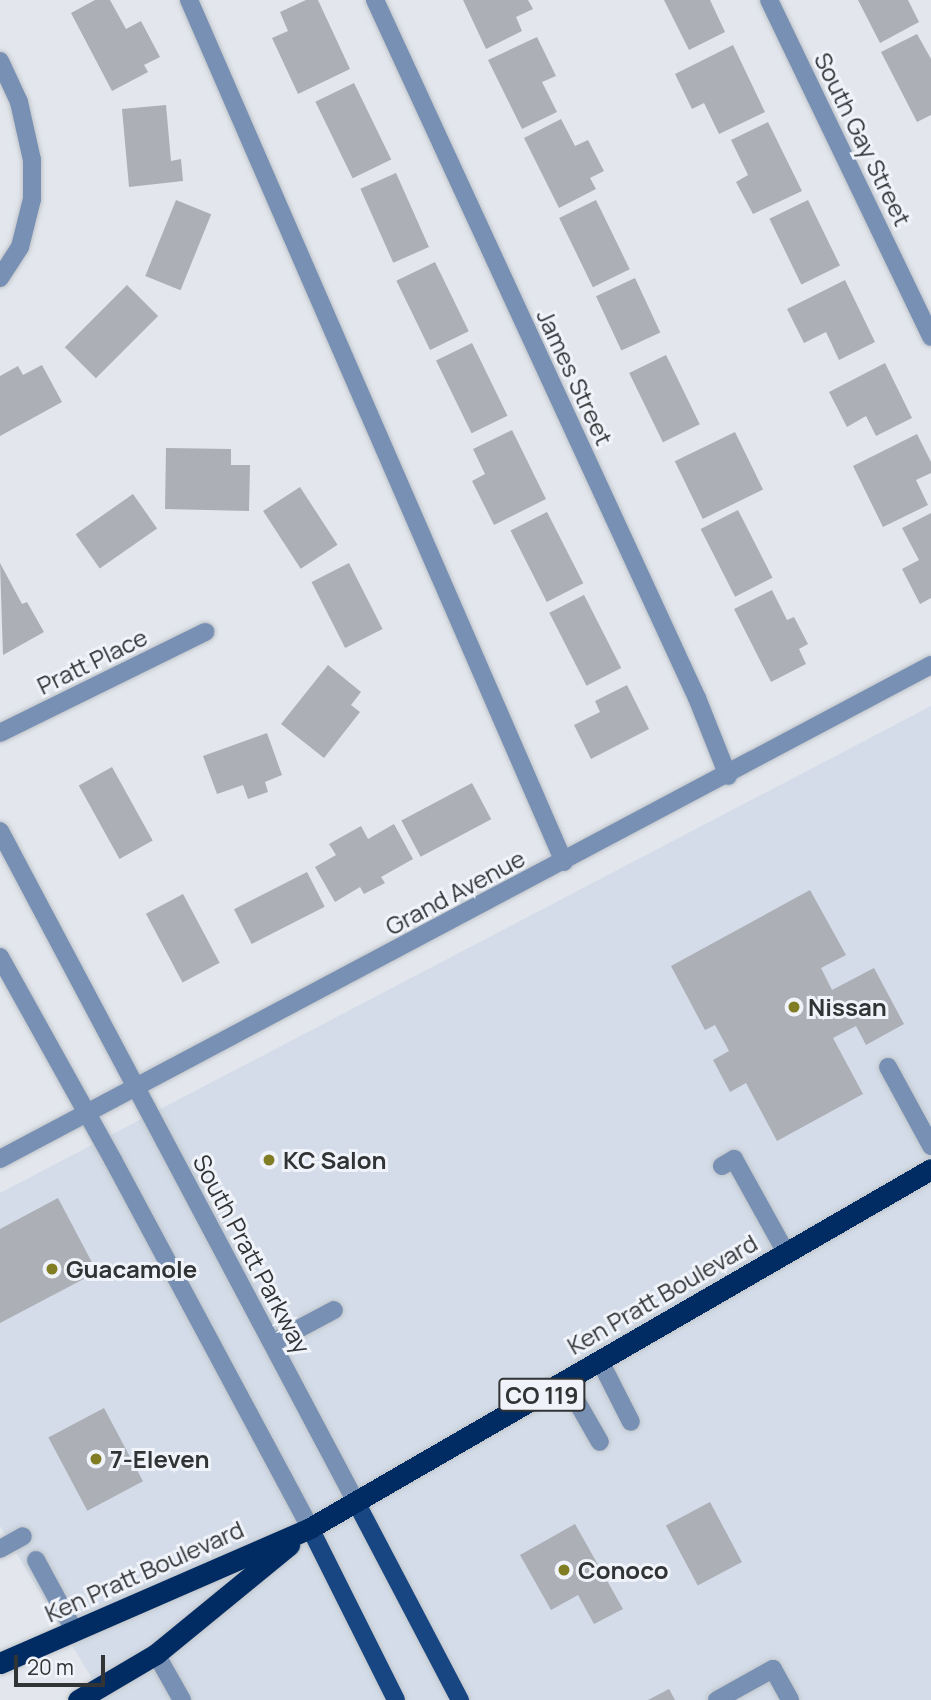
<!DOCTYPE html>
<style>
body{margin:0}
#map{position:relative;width:931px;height:1700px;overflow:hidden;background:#e3e7ed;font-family:Manrope,sans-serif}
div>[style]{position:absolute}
.built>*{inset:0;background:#d3dce8}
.building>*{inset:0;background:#acafb5;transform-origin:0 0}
.roads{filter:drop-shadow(0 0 2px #bfc3c8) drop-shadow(0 0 2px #bfc3c8)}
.minor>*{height:18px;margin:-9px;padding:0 9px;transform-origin:9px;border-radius:9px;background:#7790b3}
.major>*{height:18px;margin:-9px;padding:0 9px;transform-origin:9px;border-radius:9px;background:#184682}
.highway>*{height:21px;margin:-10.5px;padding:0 10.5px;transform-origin:10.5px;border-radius:10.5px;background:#012c63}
.dots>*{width:19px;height:19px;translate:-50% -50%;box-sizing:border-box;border:4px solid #f0f4fa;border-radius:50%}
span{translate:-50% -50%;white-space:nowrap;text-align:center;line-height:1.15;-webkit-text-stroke:6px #f0f4fa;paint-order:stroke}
.shield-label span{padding:2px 5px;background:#f0f4fa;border:2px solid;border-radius:5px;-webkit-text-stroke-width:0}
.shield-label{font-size:23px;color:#313335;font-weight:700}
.street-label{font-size:24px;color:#313335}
.poi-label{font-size:24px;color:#313335;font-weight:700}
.left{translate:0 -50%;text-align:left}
.scale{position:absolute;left:14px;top:1655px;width:91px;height:32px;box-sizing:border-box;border:4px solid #313335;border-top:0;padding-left:9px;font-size:21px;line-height:24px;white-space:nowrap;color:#313335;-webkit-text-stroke:5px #f0f4fa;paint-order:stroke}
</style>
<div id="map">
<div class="built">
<div style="clip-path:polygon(931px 706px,931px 1700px,105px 1700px,0 1526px,0 1193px)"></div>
</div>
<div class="building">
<div style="clip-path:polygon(95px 0,110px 0,126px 29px,141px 21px,160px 57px,144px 65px,148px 72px,112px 91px,71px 13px)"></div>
<div style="clip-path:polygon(306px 0,318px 0,350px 69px,298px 94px,272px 38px,288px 31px,280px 12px)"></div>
<div style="clip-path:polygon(463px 0,528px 0,533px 9px,516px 17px,522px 31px,486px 49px)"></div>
<div style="clip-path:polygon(664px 0,710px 0,725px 32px,689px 50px)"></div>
<div style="clip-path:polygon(858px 0,908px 0,919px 22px,880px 43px)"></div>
<div style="clip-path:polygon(917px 34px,931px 59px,931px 115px,917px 122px,881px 52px)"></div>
<div style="clip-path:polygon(537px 37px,556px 76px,542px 82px,557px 112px,522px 129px,488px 60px)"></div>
<div style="clip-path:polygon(733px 45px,765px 112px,719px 134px,704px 103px,692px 109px,675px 74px)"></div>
<div style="left:354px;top:83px;width:85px;height:43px;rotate:64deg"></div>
<div style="clip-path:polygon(166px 105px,171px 161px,181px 159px,183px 181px,129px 187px,122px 109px)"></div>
<div style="clip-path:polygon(561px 119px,575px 146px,588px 140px,604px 171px,590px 178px,596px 189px,559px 208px,524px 138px)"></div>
<div style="clip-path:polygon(768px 122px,802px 191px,753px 214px,736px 182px,748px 175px,731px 140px)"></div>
<div style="left:396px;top:173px;width:81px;height:39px;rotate:66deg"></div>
<div style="left:176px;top:200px;width:38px;height:82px;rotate:22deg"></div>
<div style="left:596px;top:200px;width:77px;height:41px;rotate:64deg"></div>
<div style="left:808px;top:200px;width:73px;height:43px;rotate:64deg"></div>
<div style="left:435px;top:262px;width:77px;height:43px;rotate:64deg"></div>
<div style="left:635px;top:278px;width:60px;height:43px;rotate:65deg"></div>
<div style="clip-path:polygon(845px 280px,875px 342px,839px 360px,826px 332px,804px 343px,787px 309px)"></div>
<div style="left:127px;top:285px;width:44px;height:88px;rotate:45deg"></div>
<div style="left:472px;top:343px;width:81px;height:40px;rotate:64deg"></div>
<div style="left:666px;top:355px;width:77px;height:41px;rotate:64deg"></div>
<div style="clip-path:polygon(885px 363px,912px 418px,876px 436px,866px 416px,847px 427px,829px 392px)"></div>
<div style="clip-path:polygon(42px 365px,62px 402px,0 436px,0 376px,18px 366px,23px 375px)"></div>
<div style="clip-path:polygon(512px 430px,546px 499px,494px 525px,472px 481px,485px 474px,473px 449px)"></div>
<div style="left:735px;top:432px;width:64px;height:67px;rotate:64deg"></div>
<div style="clip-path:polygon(917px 434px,931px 462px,931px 473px,916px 480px,928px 505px,883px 527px,853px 466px)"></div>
<div style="clip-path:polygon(166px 448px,231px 449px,231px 465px,250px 465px,249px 511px,165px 509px)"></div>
<div style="left:300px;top:487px;width:69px;height:44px;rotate:57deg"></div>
<div style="left:133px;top:494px;width:42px;height:70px;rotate:55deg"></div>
<div style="left:738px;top:510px;width:76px;height:42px;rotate:63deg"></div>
<div style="left:547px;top:512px;width:80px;height:41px;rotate:63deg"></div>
<div style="clip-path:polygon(931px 513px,931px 598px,920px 604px,902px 569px,919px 560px,902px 528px)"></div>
<div style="clip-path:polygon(0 563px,22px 604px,27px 602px,44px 632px,3px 655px)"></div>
<div style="left:349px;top:563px;width:74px;height:42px;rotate:63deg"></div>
<div style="clip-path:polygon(772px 590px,787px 620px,794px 617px,808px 644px,799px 649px,806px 664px,771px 682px,734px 609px)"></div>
<div style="left:584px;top:595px;width:82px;height:39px;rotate:63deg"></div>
<div style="clip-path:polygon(328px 665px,361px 692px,351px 705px,360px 712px,324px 758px,281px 724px)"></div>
<div style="clip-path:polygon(627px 685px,649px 729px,591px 759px,574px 725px,600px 712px,595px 701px)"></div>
<div style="clip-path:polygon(267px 733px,282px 775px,265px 782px,268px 792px,248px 799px,243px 785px,217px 794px,203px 756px)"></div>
<div style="left:112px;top:767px;width:84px;height:38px;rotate:61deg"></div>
<div style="left:472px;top:783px;width:41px;height:80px;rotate:62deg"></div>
<div style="clip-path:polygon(394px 824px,413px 859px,381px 877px,385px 883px,364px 894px,360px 887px,335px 902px,315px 867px,336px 855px,329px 844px,361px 826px,368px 839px)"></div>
<div style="left:307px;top:872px;width:39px;height:82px;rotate:63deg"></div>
<div style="clip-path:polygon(810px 890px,846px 955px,821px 968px,832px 990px,874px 968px,904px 1024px,866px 1045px,856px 1026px,833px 1038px,863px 1094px,777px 1141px,746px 1083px,730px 1092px,713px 1060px,729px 1051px,715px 1025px,705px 1030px,671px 966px)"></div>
<div style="left:183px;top:894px;width:78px;height:42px;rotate:62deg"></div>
<div style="clip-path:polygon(58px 1198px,97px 1272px,0 1323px,0 1229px)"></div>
<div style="left:104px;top:1408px;width:83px;height:63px;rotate:62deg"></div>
<div style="left:710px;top:1502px;width:68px;height:50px;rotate:62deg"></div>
<div style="clip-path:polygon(575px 1524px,623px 1609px,594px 1624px,578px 1595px,551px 1610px,520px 1555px)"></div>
<div style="clip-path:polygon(669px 1689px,675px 1700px,648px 1700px)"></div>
</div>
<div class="roads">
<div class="minor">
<div style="left:189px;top:0;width:940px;rotate:66.49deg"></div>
<div style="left:375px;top:0;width:769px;rotate:65.24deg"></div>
<div style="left:697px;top:698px;width:84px;rotate:68.3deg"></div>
<div style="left:769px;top:0;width:374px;rotate:64.3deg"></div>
<div style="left:0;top:61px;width:45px;rotate:65.1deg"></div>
<div style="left:19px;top:102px;width:59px;rotate:77.4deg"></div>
<div style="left:32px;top:160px;width:39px;rotate:90deg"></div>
<div style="left:32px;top:199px;width:49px;rotate:104deg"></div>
<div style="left:20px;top:247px;width:37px;rotate:123deg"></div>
<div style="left:0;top:733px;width:229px;rotate:-26.2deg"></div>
<div style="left:0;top:831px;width:760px;rotate:62.05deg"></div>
<div style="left:0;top:957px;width:232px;rotate:60.9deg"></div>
<div style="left:113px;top:1160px;width:417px;rotate:61.8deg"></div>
<div style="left:888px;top:1067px;width:90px;rotate:61.4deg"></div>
<div style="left:0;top:1159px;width:1054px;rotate:-27.95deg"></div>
<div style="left:722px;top:1166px;width:14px;rotate:-30deg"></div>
<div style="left:734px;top:1159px;width:107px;rotate:61deg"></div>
<div style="left:272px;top:1343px;width:70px;rotate:-28deg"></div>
<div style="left:600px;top:1361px;width:68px;rotate:63.1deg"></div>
<div style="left:565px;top:1381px;width:70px;rotate:60.2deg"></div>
<div style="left:0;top:1549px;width:26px;rotate:-29deg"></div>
<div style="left:36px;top:1560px;width:80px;rotate:61.5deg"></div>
<div style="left:156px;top:1654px;width:53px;rotate:60.5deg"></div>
<div style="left:717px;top:1700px;width:64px;rotate:-29deg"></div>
<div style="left:773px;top:1669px;width:35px;rotate:61deg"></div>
</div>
<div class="major">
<div style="left:356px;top:1502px;width:224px;rotate:62.3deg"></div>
<div style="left:310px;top:1528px;width:192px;rotate:63.4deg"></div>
</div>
<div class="highway">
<div style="left:0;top:1663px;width:338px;rotate:-23.5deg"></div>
<div style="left:310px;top:1528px;width:717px;rotate:-30.03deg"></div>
<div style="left:78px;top:1700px;width:91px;rotate:-30.5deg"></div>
<div style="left:156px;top:1654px;width:172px;rotate:-39.3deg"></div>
</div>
</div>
<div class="dots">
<div style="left:794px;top:1007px;background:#817d24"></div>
<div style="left:269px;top:1160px;background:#817d24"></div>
<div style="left:52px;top:1269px;background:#817d24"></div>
<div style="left:96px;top:1459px;background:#817d24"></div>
<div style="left:564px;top:1570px;background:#817d24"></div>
</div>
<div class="shield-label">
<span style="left:542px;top:1395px">CO 119</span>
</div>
<div class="street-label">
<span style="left:863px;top:139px;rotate:64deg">South Gay Street</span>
<span style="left:575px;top:377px;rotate:65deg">James Street</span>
<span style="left:92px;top:661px;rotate:-26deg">Pratt Place</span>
<span style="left:455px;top:892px;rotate:-28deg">Grand Avenue</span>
<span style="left:252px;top:1254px;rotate:62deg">South Pratt Parkway</span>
<span style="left:662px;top:1294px;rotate:-30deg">Ken Pratt Boulevard</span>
<span style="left:144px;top:1571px;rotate:-24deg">Ken Pratt Boulevard</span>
</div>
<div class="poi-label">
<span class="left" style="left:808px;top:1007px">Nissan</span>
<span class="left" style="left:283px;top:1160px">KC Salon</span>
<span class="left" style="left:66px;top:1269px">Guacamole</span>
<span class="left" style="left:110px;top:1459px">7-Eleven</span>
<span class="left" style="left:578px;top:1570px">Conoco</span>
</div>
<div class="scale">20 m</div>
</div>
